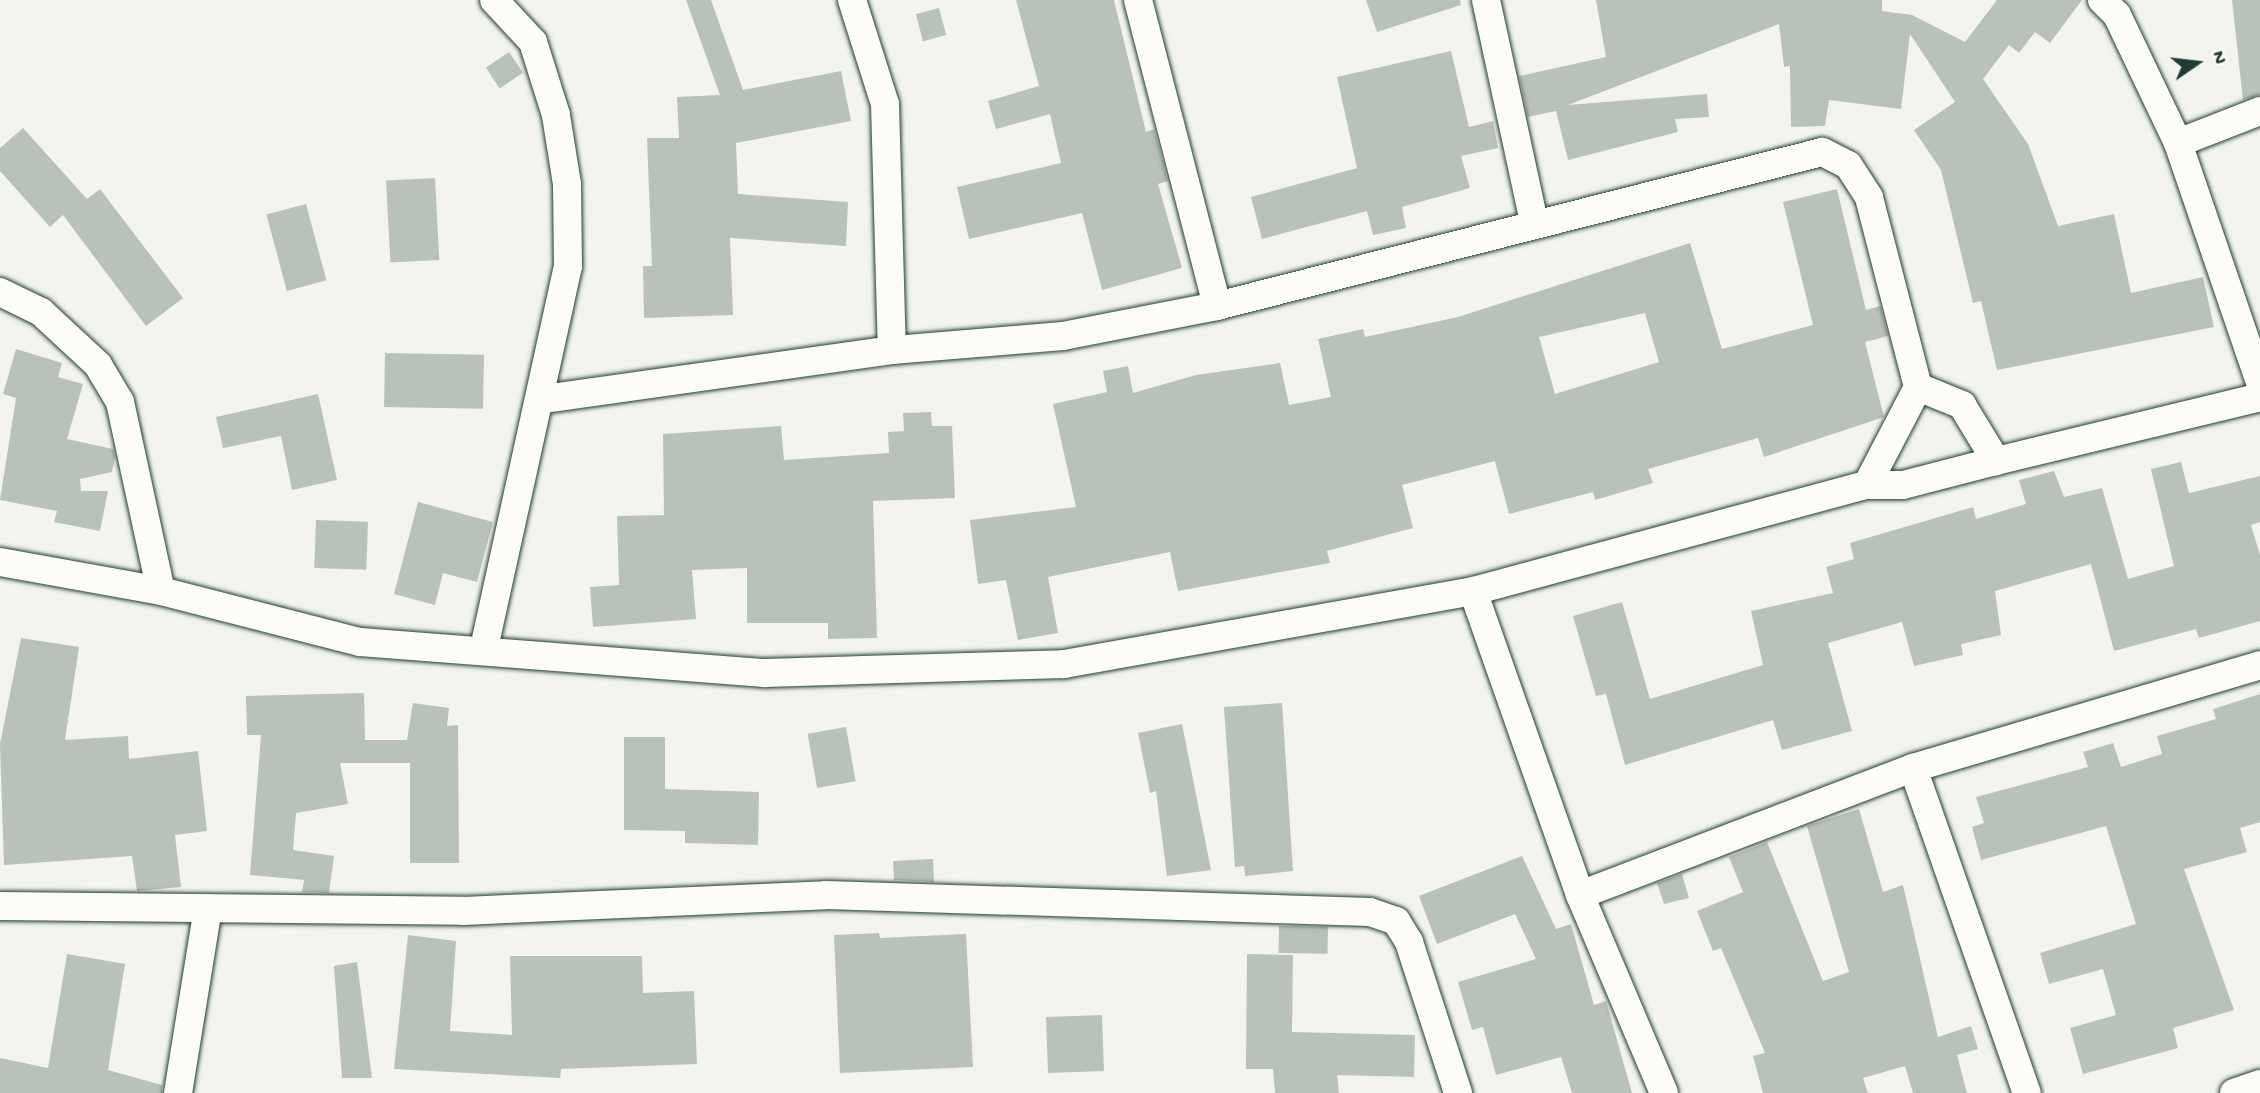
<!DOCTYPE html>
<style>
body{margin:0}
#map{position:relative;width:2260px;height:1093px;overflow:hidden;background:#f4f4ef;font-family:"Gochi Hand",sans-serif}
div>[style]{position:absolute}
.building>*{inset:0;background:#b9c1bb;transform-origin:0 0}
.roads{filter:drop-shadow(0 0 2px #1f3d34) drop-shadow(0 0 2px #1f3d34)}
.street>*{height:28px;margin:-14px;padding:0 14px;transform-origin:14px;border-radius:14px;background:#fdfcf7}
span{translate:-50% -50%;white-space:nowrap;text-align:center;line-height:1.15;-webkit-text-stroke:6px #fdfcf7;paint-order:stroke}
.north{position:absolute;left:2162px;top:28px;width:70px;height:70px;-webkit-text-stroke:5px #fdfcf7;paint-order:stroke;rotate:76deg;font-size:19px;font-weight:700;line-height:28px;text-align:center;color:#1f3d34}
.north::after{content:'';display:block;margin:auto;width:24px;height:32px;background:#1f3d34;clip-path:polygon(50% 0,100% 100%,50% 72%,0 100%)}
</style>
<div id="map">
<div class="building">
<div style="clip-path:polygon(686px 0,711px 0,743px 90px,841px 71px,851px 121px,736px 143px,738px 194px,848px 202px,846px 246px,730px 238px,733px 315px,644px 318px,643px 266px,652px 266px,647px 138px,679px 138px,677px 97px,720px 95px)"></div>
<div style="clip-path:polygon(1016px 0,1114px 0,1146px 132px,1154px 129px,1168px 181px,1158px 184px,1182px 268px,1102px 290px,1082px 213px,969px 239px,957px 187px,1061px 163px,1050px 114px,996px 129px,988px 101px,1039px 86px)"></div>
<div style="clip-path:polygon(1366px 0,1460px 0,1461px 5px,1377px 32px)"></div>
<div style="clip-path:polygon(1596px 0,1882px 0,1882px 11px,1912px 15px,1965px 42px,1997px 0,2082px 0,2050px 43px,2035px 32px,2019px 53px,2009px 45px,1983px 79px,2028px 144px,2058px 226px,2114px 214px,2131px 293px,2203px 277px,2214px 327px,1997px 370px,1981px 301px,1973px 303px,1941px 170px,1914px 130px,1955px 102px,1910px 34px,1901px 109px,1829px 100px,1825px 126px,1791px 127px,1790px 66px,1784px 67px,1779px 24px,1568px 105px,1707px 94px,1709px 117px,1675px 119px,1678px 132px,1568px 160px,1556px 111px,1528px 117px,1519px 76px,1606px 57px)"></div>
<div style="clip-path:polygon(2232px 0,2260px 0,2260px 95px,2243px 100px)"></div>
<div style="left:939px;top:8px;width:28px;height:24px;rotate:75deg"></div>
<div style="clip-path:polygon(1451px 51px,1469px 127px,1493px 121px,1498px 148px,1461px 156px,1470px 188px,1402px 207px,1406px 228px,1373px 235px,1367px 211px,1262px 239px,1251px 197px,1357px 168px,1337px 77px)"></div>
<div style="left:509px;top:52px;width:25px;height:28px;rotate:56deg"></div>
<div style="clip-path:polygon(23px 128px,87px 199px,100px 189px,183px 298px,146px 326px,63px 215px,50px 227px,0 171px,0 148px)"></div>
<div style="left:435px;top:178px;width:82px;height:49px;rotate:87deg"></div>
<div style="clip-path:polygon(evenodd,1837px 189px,1866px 310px,1880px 306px,1888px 336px,1865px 342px,1884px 417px,1764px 457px,1758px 438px,1648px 469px,1653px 483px,1595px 500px,1593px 492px,1509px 514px,1495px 461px,1402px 485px,1413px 528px,1327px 551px,1330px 563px,1178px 591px,1170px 552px,1048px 577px,1058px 633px,1018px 640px,1006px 580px,978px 584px,970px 520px,1076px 507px,1053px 404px,1107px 392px,1103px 371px,1128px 366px,1133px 393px,1196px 375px,1280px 363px,1289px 405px,1331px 397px,1318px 339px,1363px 329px,1365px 337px,1458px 317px,1690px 243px,1722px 349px,1813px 325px,1783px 202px,1837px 189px,1645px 313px,1659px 362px,1555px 394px,1539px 337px,1645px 313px)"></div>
<div style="left:306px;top:204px;width:79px;height:41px;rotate:75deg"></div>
<div style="clip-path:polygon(16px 349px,62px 363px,58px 377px,83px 384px,67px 439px,113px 449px,115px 457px,112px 472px,80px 479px,81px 491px,108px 491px,100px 531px,54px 522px,57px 511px,0 500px,16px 398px,3px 394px)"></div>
<div style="left:385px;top:353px;width:99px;height:54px;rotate:1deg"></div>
<div style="clip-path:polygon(318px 394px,337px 480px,292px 490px,281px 436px,223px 448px,216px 417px)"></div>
<div style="clip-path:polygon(931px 412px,932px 426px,952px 426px,955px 498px,873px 501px,877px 638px,828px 639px,828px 623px,747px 623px,747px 568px,692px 570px,696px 619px,593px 627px,590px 587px,619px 585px,617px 516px,664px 515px,663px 434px,781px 426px,784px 460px,889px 453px,888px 432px,904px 431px,903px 413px)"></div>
<div style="clip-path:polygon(2181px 462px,2189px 493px,2260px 476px,2260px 522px,2251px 525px,2260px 555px,2260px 621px,2199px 638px,2196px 629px,2114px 651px,2091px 564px,1995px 591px,2001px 635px,1961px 644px,1963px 655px,1914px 666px,1902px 622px,1828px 643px,1852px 731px,1782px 750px,1773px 720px,1625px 765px,1606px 694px,1596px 696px,1573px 616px,1622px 602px,1650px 699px,1763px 665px,1751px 611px,1833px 593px,1826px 567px,1854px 559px,1850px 543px,1973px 507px,1976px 519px,2026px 504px,2019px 480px,2054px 471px,2064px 497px,2102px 488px,2128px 579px,2174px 566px,2151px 469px)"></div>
<div style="clip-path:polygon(418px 502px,493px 522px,477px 582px,443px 573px,435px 605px,394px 594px)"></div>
<div style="left:316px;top:520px;width:52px;height:48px;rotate:2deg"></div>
<div style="clip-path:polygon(21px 638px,79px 647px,65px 740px,128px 736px,129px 759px,198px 751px,207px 831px,175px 835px,181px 887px,137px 891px,132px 856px,4px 865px,0 744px)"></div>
<div style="clip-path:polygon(364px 693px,365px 740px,407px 740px,413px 703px,449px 708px,447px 726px,458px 725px,459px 863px,410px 863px,410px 763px,340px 763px,348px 804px,296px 813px,293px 850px,334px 856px,329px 893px,302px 892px,304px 880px,250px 875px,261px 735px,247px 735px,246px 696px)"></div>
<div style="clip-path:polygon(2260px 694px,2260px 822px,2240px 828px,2247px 852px,2184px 869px,2234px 1010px,2173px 1028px,2178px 1048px,2083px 1074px,2070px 1028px,2116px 1015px,2103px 969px,2049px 984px,2040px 953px,2136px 924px,2106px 826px,1981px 860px,1972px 827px,1984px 823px,1976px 797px,2088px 767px,2083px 752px,2113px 743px,2121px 767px,2162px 754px,2157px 736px,2216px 719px,2213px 709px)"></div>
<div style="clip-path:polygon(1282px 703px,1293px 871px,1245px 876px,1244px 866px,1235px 867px,1224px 707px)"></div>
<div style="clip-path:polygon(1182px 724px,1211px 870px,1167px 876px,1156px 791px,1150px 793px,1138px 733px)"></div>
<div style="left:846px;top:727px;width:55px;height:39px;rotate:80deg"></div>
<div style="clip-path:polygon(624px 737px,665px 737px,665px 789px,759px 792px,758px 845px,685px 843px,685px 831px,624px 830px)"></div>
<div style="clip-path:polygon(1859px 809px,1883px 892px,1903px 885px,1938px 1037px,1971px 1026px,1978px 1049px,1957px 1055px,1967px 1093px,1913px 1093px,1905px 1066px,1863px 1078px,1868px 1093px,1763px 1093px,1753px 1056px,1765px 1053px,1721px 948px,1713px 951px,1697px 911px,1743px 892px,1729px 857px,1767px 842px,1823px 981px,1849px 972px,1807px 826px)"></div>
<div style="clip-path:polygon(1522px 856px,1556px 929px,1571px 924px,1594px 1005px,1606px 1001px,1632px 1093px,1572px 1093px,1561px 1057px,1496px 1075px,1483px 1027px,1472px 1030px,1458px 982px,1536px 959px,1515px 914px,1437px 944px,1419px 896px)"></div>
<div style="clip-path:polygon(933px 859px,934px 882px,894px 880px,893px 861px)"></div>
<div style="clip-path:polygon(1682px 874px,1689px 898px,1664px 904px,1657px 883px)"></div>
<div style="left:1279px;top:926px;width:49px;height:27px;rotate:1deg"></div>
<div style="clip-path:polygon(879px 933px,880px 938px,966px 934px,973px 1067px,840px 1073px,834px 935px)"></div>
<div style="clip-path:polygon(408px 935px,456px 941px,450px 1031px,512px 1035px,510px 956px,642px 956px,643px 993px,694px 991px,697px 1064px,561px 1069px,560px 1078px,394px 1069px)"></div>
<div style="clip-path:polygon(67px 954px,125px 964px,108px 1070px,162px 1085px,162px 1093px,0 1093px,0 1058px,48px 1068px)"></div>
<div style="clip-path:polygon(1247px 954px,1293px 955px,1292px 1032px,1415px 1035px,1414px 1077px,1337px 1075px,1339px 1093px,1275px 1093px,1273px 1069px,1246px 1069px)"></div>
<div style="clip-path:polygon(357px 962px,372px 1078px,342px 1078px,334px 966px)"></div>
<div style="left:1102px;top:1015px;width:56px;height:56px;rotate:88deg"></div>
</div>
<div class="roads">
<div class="street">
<div style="left:852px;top:0;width:109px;rotate:72.4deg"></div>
<div style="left:885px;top:104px;width:246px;rotate:88.4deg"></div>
<div style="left:1138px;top:0;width:316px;rotate:75.5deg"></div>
<div style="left:1486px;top:0;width:227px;rotate:77.8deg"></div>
<div style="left:2102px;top:0;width:21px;rotate:45deg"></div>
<div style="left:2117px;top:15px;width:142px;rotate:64.5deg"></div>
<div style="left:2260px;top:111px;width:88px;rotate:158.7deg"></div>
<div style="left:2178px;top:143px;width:254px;rotate:71.1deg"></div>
<div style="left:0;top:292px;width:46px;rotate:26deg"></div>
<div style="left:41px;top:312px;width:78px;rotate:42.9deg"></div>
<div style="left:98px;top:365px;width:43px;rotate:59.3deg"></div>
<div style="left:120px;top:402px;width:193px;rotate:77.8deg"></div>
<div style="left:1918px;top:387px;width:48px;rotate:22.2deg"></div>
<div style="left:1962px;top:405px;width:66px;rotate:58.7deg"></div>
<div style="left:1996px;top:461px;width:272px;rotate:-13.6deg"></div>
<div style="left:1867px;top:485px;width:36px"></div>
<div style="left:1903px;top:485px;width:96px;rotate:-14.5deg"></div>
<div style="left:0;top:562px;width:164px;rotate:10.2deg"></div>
<div style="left:161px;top:591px;width:205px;rotate:14.4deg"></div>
<div style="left:360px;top:642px;width:406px;rotate:4.4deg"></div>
<div style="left:765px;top:673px;width:299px;rotate:-1.7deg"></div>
<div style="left:1064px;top:664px;width:415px;rotate:-10.1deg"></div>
<div style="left:1473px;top:591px;width:408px;rotate:-15.1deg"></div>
<div style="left:1867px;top:485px;width:110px;rotate:-62.5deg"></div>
<div style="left:1918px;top:387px;width:196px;rotate:-104.5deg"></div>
<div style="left:1869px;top:197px;width:38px;rotate:-123deg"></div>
<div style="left:1848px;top:165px;width:29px;rotate:-153deg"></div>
<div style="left:1822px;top:152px;width:624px;rotate:165.72deg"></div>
<div style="left:1217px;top:306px;width:157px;rotate:169deg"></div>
<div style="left:1063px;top:336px;width:172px;rotate:175.3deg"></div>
<div style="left:892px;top:350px;width:351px;rotate:172deg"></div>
<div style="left:1473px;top:591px;width:322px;rotate:70.6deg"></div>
<div style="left:1580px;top:895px;width:215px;rotate:67deg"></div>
<div style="left:484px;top:648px;width:391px;rotate:-77.6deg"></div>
<div style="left:568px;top:266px;width:82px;rotate:-90.7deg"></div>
<div style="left:567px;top:184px;width:70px;rotate:-99.1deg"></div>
<div style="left:556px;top:115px;width:77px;rotate:-107.5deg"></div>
<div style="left:533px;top:42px;width:57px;rotate:-132.9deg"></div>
<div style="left:1913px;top:768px;width:344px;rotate:70.7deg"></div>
<div style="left:1580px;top:895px;width:356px;rotate:-20.9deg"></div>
<div style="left:1913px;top:768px;width:362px;rotate:-16.5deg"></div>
<div style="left:0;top:906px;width:463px;rotate:0.6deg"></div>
<div style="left:463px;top:911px;width:363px;rotate:-2.5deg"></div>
<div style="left:826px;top:895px;width:544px;rotate:1.79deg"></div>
<div style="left:1370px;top:912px;width:28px;rotate:19deg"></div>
<div style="left:1396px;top:921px;width:25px;rotate:58deg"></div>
<div style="left:1409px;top:942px;width:159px;rotate:72deg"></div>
<div style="left:178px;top:1093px;width:187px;rotate:-80.8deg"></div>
<div style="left:2234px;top:1093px;width:28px;rotate:-19deg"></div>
</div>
</div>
<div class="north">N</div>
</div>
